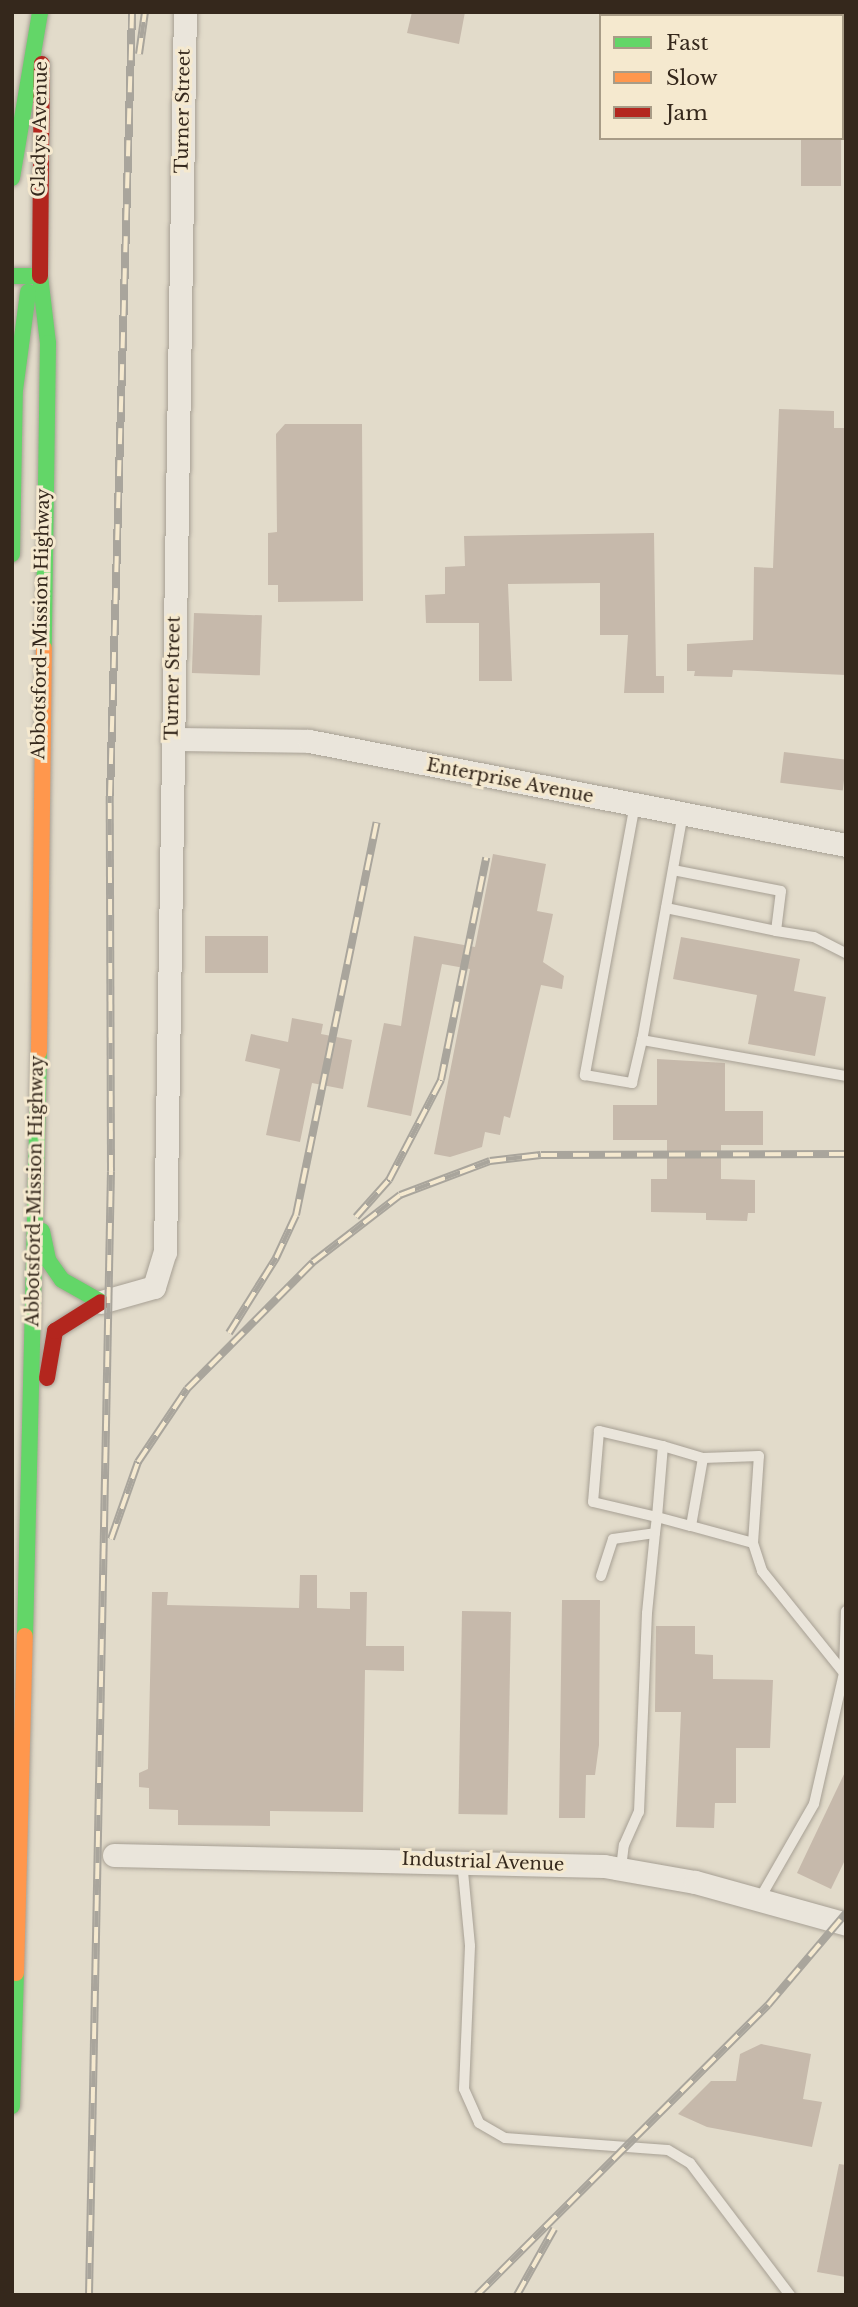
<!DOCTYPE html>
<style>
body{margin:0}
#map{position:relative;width:858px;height:2307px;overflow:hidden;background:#e2dbca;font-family:"Libre Baskerville",serif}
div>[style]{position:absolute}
.building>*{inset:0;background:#c6b9ab;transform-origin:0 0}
.roads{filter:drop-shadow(0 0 2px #a7a094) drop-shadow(0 0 2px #a7a094)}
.lane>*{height:10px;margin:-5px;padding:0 5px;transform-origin:5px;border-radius:5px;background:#eae5db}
.street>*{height:23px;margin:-11.5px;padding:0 11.5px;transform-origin:11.5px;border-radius:11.5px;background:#eae5db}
.fast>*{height:16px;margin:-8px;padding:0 8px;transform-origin:8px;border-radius:8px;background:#63d668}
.slow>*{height:16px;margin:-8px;padding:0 8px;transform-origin:8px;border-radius:8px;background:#ff974d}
.jam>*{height:16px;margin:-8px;padding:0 8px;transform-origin:8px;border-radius:8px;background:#b3261e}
.rail>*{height:8px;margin-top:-4px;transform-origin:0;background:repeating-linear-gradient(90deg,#f5e9cf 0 16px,#a9a59c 0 32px);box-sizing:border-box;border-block:2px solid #a9a59c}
span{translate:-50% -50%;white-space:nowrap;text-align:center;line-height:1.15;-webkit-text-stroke:6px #f5e9cf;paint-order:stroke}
.street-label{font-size:18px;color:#35281c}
.frame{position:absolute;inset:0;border:14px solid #35281c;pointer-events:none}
.legend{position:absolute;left:599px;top:14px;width:245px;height:126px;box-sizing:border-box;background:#f5e9cf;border:2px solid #a89c87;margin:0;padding:9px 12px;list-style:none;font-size:21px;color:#35281c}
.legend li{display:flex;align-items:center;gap:14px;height:35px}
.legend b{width:35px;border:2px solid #a89c87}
</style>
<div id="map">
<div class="building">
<div style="clip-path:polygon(412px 12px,465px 12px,459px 44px,407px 33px)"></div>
<div style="left:801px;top:138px;width:40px;height:48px"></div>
<div style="clip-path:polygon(779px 409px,834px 411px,834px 428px,846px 428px,846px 675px,733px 670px,732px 677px,694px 676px,695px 671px,687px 671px,687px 644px,753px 640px,754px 567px,773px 568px)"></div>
<div style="clip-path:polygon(285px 424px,362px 424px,363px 601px,278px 602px,278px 585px,268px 585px,268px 533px,277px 532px,276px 434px)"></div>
<div style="clip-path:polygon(654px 533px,656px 676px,664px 676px,664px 693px,624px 693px,628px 635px,600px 635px,600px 583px,508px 584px,512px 681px,479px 681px,479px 623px,426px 623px,425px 595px,445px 594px,445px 567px,465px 566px,464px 536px)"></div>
<div style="left:194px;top:613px;width:68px;height:60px;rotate:2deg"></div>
<div style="left:784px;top:752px;width:63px;height:31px;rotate:7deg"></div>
<div style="clip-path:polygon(493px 854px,546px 864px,537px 911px,553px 914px,543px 962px,564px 976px,562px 989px,541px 985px,510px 1118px,504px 1116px,500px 1135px,485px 1132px,482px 1147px,450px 1157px,434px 1154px,470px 969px,442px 964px,411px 1116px,367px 1107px,384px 1023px,401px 1026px,414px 936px,475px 947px)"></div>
<div style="left:205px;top:936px;width:63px;height:37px"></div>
<div style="clip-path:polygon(681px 937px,800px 959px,794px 991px,826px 997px,815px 1056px,748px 1044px,757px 995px,673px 979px)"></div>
<div style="clip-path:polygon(292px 1018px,323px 1024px,321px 1034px,352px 1040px,343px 1089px,312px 1083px,300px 1142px,266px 1135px,280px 1069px,245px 1061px,251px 1034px,288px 1042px)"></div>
<div style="clip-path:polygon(657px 1059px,725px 1063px,725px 1111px,763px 1111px,763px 1145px,721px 1145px,721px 1179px,755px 1180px,755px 1213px,748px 1213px,747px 1221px,706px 1220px,706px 1213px,651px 1212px,651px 1179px,667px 1179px,667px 1140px,613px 1140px,613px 1105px,657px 1105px)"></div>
<div style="clip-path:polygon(300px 1575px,317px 1575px,317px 1608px,350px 1609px,350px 1592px,367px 1592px,366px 1646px,404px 1646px,404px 1671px,365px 1670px,363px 1812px,270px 1811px,270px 1826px,178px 1825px,178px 1810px,149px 1809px,149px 1788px,139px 1787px,139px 1773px,148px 1769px,152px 1592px,168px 1592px,167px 1605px,299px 1608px)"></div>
<div style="clip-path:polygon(562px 1600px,600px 1600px,599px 1745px,595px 1775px,586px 1775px,585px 1818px,559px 1818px)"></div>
<div style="left:462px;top:1611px;width:49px;height:203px;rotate:1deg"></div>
<div style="clip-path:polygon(656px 1626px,695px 1626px,695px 1654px,713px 1655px,713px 1679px,773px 1680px,770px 1748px,736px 1748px,736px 1803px,715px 1803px,714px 1828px,676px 1827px,681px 1712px,655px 1712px)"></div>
<div style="clip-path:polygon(846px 1770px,846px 1858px,831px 1889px,797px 1873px)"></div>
<div style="clip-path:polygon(761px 2044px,811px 2054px,803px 2099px,822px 2102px,812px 2147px,707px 2127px,678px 2114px,711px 2081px,736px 2081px,740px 2054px)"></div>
<div style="clip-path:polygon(839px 2164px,846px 2165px,846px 2277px,817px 2272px)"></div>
</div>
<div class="roads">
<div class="lane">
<div style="left:635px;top:804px;width:276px;rotate:100.5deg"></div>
<div style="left:585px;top:1075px;width:48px;rotate:9.7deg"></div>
<div style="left:632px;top:1083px;width:44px;rotate:-76.9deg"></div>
<div style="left:683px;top:813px;width:231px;rotate:100.2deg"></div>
<div style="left:642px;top:1040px;width:207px;rotate:10deg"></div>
<div style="left:666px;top:908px;width:112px;rotate:11.8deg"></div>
<div style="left:776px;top:931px;width:40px;rotate:-82.9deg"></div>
<div style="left:781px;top:891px;width:110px;rotate:-169deg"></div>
<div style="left:776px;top:931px;width:38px;rotate:9deg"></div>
<div style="left:814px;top:937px;width:36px;rotate:27deg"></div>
<div style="left:691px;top:1526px;width:64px;rotate:15.3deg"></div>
<div style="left:753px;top:1543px;width:87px;rotate:-86.1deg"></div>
<div style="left:759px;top:1456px;width:56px;rotate:178deg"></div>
<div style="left:753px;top:1543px;width:29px;rotate:72deg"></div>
<div style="left:762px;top:1571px;width:131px;rotate:51.2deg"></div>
<div style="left:844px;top:1673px;width:134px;rotate:102.9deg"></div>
<div style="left:814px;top:1804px;width:111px;rotate:119.8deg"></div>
<div style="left:601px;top:1576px;width:39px;rotate:-72deg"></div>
<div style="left:613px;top:1539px;width:42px;rotate:-8.1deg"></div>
<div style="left:844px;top:1673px;width:62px;rotate:-88.2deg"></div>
<div style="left:462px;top:1861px;width:85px;rotate:84.6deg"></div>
<div style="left:470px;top:1946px;width:143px;rotate:92.4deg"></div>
<div style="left:464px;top:2089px;width:37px;rotate:66deg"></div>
<div style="left:479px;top:2123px;width:30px;rotate:30deg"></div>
<div style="left:505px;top:2138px;width:163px;rotate:4.2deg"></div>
<div style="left:668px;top:2150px;width:26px;rotate:31deg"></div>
<div style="left:690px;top:2163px;width:166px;rotate:52.9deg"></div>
<div style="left:621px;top:1868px;width:23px;rotate:-83deg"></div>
<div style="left:624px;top:1845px;width:36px;rotate:-66deg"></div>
<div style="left:639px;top:1812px;width:199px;rotate:-87.7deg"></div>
<div style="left:647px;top:1613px;width:80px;rotate:-84.3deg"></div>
<div style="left:655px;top:1533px;width:16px;rotate:-83deg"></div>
<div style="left:657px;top:1517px;width:71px;rotate:-85.2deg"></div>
<div style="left:663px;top:1446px;width:66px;rotate:-166.8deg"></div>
<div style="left:599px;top:1431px;width:71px;rotate:94.8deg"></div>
<div style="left:593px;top:1502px;width:66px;rotate:13.2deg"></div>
<div style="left:657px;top:1517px;width:35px;rotate:15deg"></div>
<div style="left:691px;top:1526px;width:69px;rotate:-80deg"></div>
<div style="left:703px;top:1458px;width:42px;rotate:-163.3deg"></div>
</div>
<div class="street">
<div style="left:172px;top:739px;width:137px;rotate:0.8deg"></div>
<div style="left:309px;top:741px;width:547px;rotate:10.96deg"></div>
<div style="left:101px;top:1302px;width:55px;rotate:-15.8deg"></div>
<div style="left:154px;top:1287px;width:37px;rotate:-73deg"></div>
<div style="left:165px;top:1252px;width:1240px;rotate:-89.08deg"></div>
<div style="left:114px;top:1855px;width:490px;rotate:1.3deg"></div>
<div style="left:604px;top:1866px;width:92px;rotate:10deg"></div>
<div style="left:695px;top:1882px;width:157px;rotate:15.5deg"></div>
</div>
<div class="fast">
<div style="left:12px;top:178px;width:168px;rotate:-80.4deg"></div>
<div style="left:12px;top:276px;width:28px"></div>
<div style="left:40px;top:276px;width:67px;rotate:83.2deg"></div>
<div style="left:48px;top:343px;width:305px;rotate:90.8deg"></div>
<div style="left:12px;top:554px;width:164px;rotate:-89deg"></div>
<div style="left:15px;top:390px;width:99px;rotate:-82.4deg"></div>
<div style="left:42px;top:1231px;width:30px;rotate:78deg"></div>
<div style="left:48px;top:1260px;width:24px;rotate:55deg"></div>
<div style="left:62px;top:1280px;width:45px;rotate:29.4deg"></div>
<div style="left:25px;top:1636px;width:584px;rotate:-88.63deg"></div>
<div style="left:12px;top:2106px;width:133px;rotate:-88.3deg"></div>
</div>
<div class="slow">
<div style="left:39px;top:1052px;width:404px;rotate:-89.3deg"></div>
<div style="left:16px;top:1973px;width:337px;rotate:-88.5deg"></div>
</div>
<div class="jam">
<div style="left:40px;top:276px;width:212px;rotate:-89.5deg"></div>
<div style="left:47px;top:1378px;width:48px;rotate:-80.3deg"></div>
<div style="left:55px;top:1331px;width:54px;rotate:-32.2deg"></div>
</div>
</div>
<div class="rail">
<div style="left:139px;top:54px;width:42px;rotate:-81.9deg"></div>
<div style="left:356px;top:1217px;width:50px;rotate:-48.3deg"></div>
<div style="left:389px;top:1180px;width:113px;rotate:-62.5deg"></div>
<div style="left:441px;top:1080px;width:227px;rotate:-78.5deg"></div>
<div style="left:229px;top:1333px;width:89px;rotate:-57.9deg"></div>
<div style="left:276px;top:1258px;width:47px;rotate:-65.1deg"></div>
<div style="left:296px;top:1215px;width:401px;rotate:-78.4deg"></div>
<div style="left:111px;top:1539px;width:82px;rotate:-70.7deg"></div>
<div style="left:138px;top:1462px;width:88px;rotate:-56.1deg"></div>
<div style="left:187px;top:1389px;width:179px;rotate:-45.2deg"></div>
<div style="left:313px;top:1262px;width:110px;rotate:-37.6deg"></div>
<div style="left:400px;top:1195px;width:96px;rotate:-20.7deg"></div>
<div style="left:490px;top:1161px;width:51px;rotate:-6.7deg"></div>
<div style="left:541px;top:1155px;width:305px;rotate:-0.2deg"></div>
<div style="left:89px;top:2295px;width:1124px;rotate:-88.88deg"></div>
<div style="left:111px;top:1171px;width:375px;rotate:-90.2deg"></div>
<div style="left:110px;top:796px;width:784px;rotate:-88.39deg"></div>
<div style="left:477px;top:2295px;width:411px;rotate:-44.9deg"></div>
<div style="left:768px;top:2005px;width:121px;rotate:-49.7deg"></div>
<div style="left:517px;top:2295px;width:76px;rotate:-60.7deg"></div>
</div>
<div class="street-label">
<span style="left:183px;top:111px;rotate:-89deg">Turner Street</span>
<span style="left:40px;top:129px;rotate:-89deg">Gladys Avenue</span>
<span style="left:41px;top:624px;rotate:-89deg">Abbotsford-Mission Highway</span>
<span style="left:173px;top:678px;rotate:-89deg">Turner Street</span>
<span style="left:510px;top:781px;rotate:11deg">Enterprise Avenue</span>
<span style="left:35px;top:1191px;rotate:-89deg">Abbotsford-Mission Highway</span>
<span style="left:483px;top:1862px;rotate:2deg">Industrial Avenue</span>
</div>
<div class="frame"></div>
<ul class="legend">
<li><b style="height:9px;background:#63d668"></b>Fast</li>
<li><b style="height:9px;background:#ff974d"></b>Slow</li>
<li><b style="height:9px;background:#b3261e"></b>Jam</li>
</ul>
</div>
